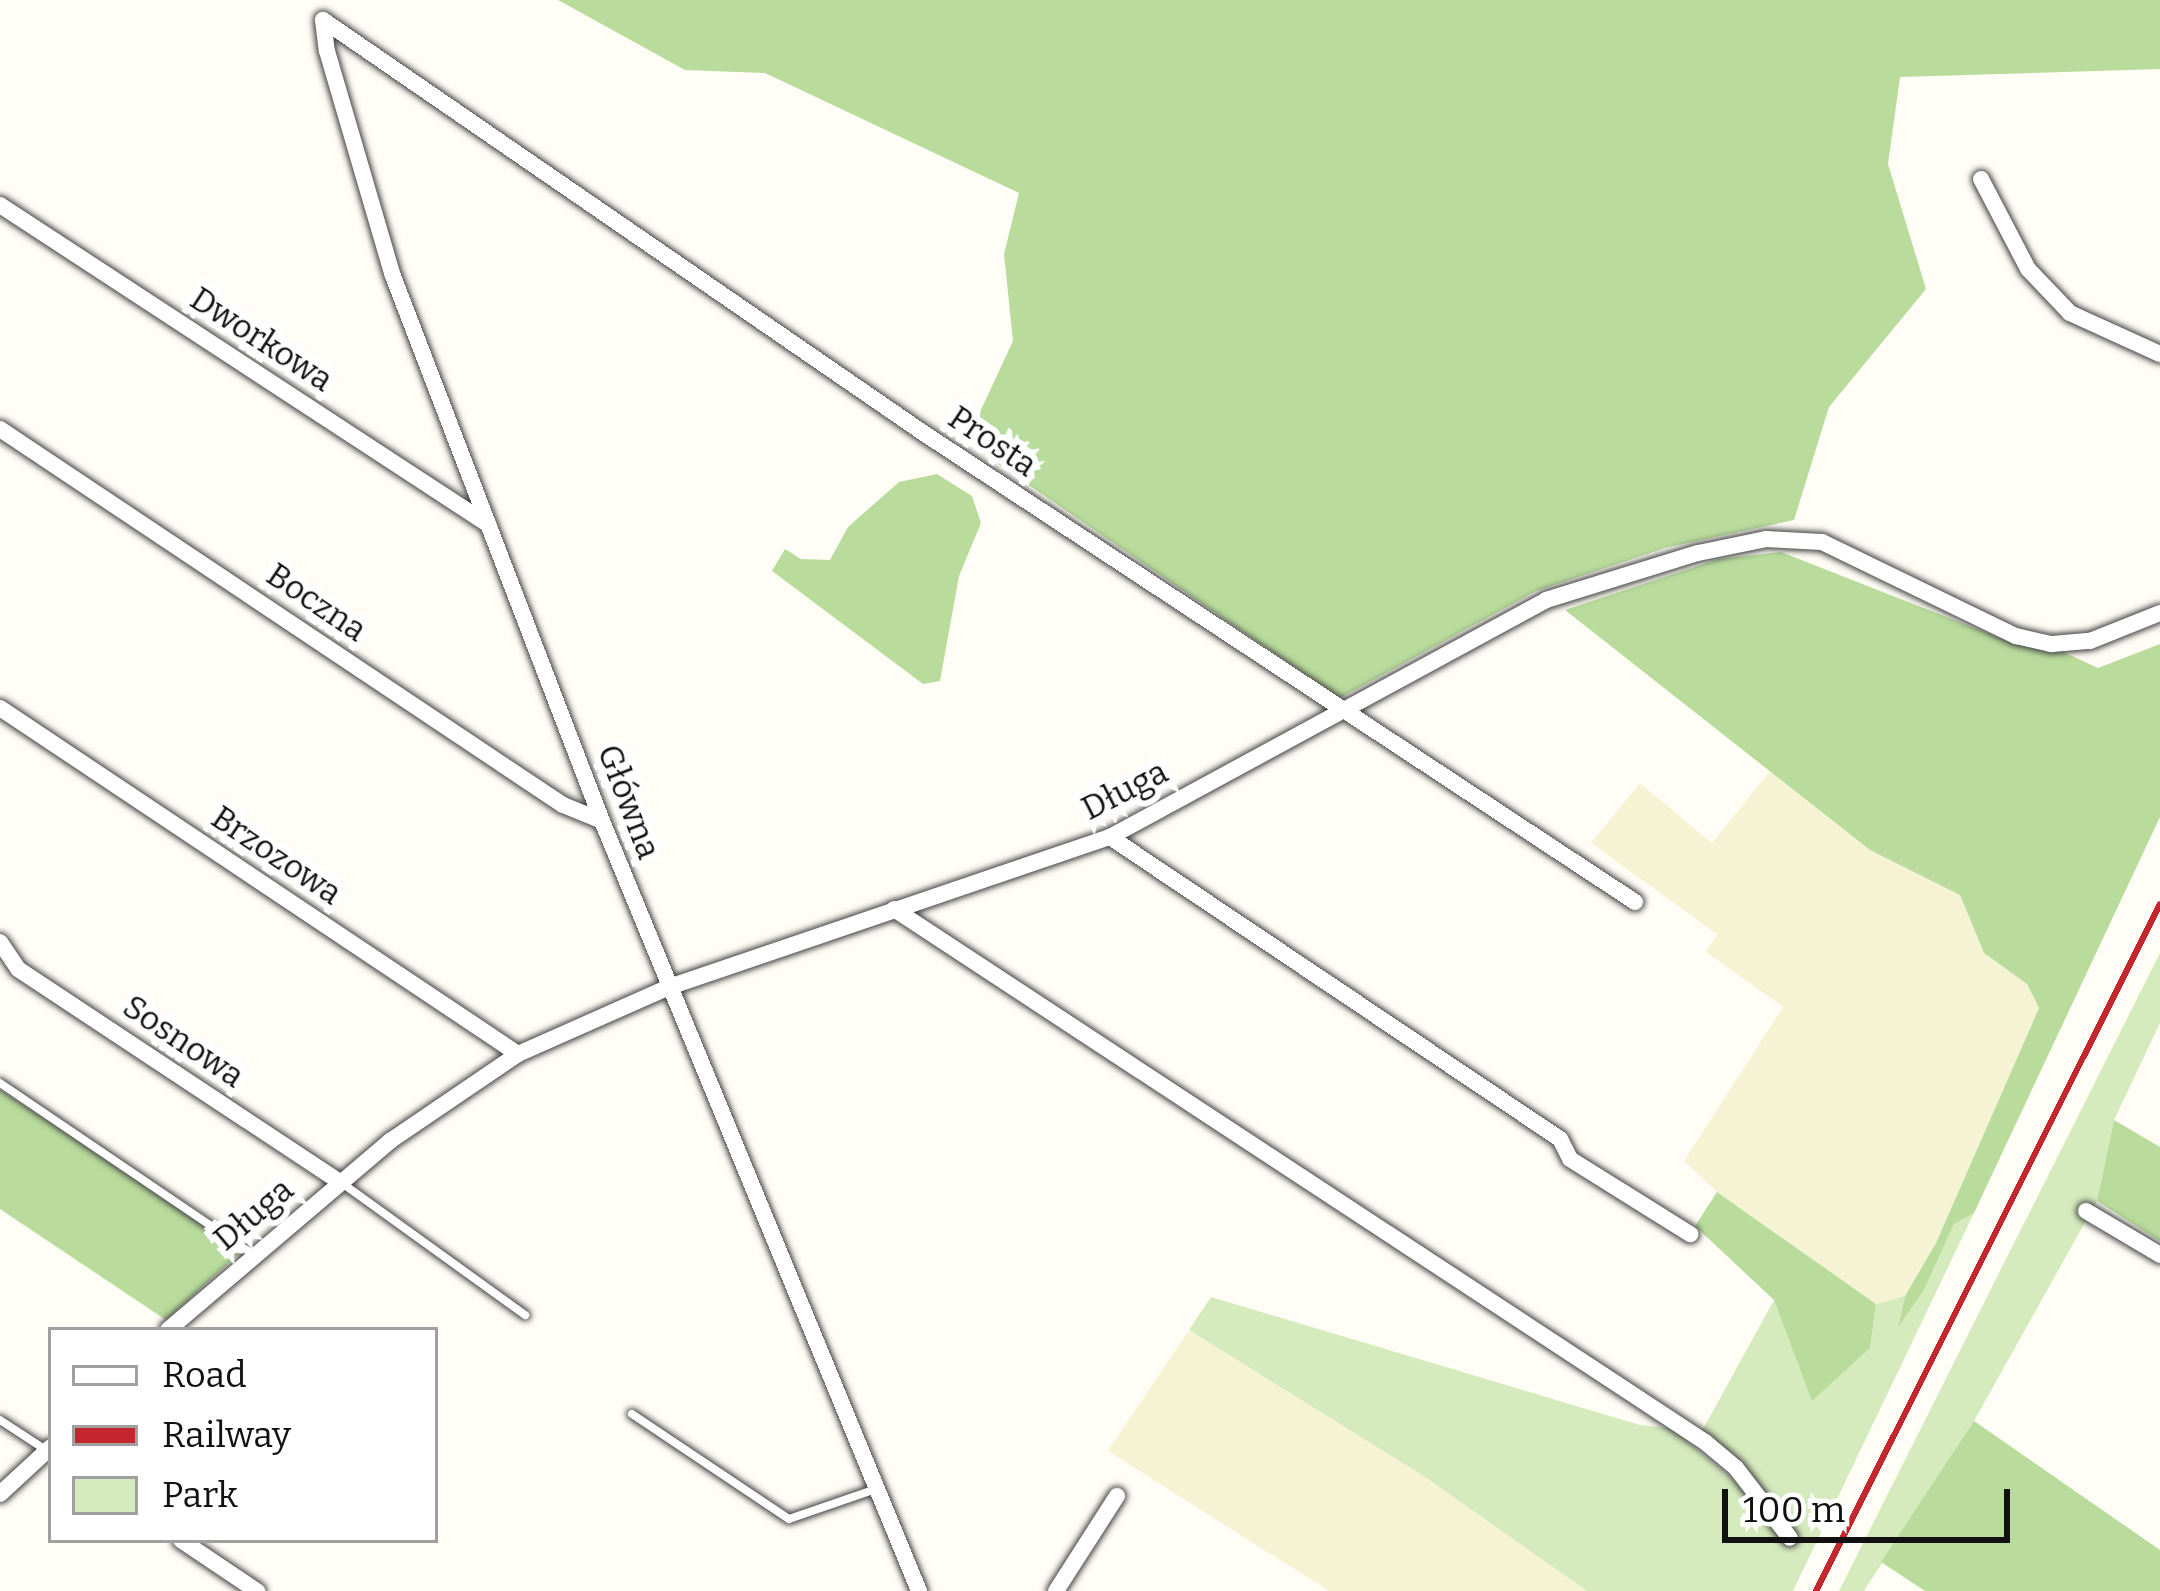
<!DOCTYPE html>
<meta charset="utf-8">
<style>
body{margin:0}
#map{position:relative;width:2160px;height:1591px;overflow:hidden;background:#fffdf5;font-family:Bitter,serif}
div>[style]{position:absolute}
.farmland>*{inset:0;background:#f6f3d4}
.green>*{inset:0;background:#d5ebbd}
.forest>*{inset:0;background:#b9dc9c}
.roads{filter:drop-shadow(0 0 3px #444) drop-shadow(0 0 3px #444)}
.lane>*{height:8px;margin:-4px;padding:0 4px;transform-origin:4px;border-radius:4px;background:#fff}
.street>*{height:16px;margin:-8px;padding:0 8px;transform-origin:8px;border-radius:8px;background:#fff}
.rail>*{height:6px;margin:-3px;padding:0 3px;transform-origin:3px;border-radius:3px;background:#c4262e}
span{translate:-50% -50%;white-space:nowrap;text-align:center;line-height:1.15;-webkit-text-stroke:12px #fff;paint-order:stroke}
.street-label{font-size:33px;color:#111}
.legend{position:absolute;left:48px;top:1327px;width:390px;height:216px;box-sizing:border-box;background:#fff;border:3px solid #a0a0a0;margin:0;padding:15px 21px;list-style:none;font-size:36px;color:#111}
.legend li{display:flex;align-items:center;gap:24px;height:60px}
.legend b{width:60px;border:3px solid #a0a0a0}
.scale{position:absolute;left:1722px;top:1489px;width:288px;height:54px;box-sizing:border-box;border:6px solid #111;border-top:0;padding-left:15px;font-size:36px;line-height:42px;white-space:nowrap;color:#111;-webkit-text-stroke:9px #fff;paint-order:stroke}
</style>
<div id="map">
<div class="farmland">
<div style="clip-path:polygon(1770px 771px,1870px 850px,1960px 895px,1984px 953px,2027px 984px,2039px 1008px,1936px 1243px,1905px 1296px,1876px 1304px,1717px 1192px,1684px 1161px,1783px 1007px,1706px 952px,1717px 934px,1591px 843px,1640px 783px,1712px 843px)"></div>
<div style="clip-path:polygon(1189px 1330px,1422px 1475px,1587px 1591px,1329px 1591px,1108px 1451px)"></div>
</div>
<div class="green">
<div style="clip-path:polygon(2160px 953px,2160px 1023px,2114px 1120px,2097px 1201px,1974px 1421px,1864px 1591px,1839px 1591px)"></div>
<div style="clip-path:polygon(1974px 1213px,1793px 1591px,1587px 1591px,1422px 1475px,1189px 1330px,1211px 1297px,1640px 1425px,1671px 1428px,1791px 1528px,1750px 1475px,1702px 1431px,1774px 1300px,1812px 1400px,1870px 1348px,1876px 1304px,1905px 1296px,1899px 1323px,1924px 1290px,1954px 1224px)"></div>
</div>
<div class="forest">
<div style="clip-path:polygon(558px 0,2160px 0,2160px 69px,1900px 77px,1888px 164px,1926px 289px,1829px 407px,1794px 520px,1665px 548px,1536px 591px,1340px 698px,966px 442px,1013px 341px,1004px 254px,1019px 193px,765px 73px,685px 70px)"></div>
<div style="clip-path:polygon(937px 474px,972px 496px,981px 523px,959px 576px,940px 681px,923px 684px,772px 571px,785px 549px,801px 559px,830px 560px,848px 527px,899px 482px)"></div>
<div style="clip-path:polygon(1781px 552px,2000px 638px,2057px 649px,2098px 668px,2160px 644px,2160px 817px,1974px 1213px,1954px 1224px,1924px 1290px,1898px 1327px,1905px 1296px,1936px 1243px,2039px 1008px,2027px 984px,1984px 953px,1960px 895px,1870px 850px,1565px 610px,1719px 559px)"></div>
<div style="clip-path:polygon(0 1090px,42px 1117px,242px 1251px,166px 1320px,0 1209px)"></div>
<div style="clip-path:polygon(2114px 1120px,2160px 1147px,2160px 1241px,2097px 1201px)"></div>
<div style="clip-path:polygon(1717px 1192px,1876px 1304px,1870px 1348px,1812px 1401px,1774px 1300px,1695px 1226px)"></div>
<div style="clip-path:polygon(1974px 1421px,2160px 1550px,2160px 1591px,1925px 1591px,1881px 1562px)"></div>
</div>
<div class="roads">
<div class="lane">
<div style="left:0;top:1083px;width:305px;rotate:34.1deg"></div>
<div style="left:342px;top:1183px;width:226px;rotate:35.8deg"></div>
<div style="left:632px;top:1414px;width:189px;rotate:33.8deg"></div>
<div style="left:789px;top:1519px;width:92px;rotate:-19deg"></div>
<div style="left:0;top:1420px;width:55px;rotate:33.1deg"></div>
</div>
<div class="street">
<div style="left:323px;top:20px;width:31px;rotate:83deg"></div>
<div style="left:327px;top:51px;width:234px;rotate:73.7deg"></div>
<div style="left:393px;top:276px;width:584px;rotate:69.02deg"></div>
<div style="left:602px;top:821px;width:833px;rotate:67.62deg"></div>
<div style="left:323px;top:20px;width:727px;rotate:34.52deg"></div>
<div style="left:922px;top:432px;width:854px;rotate:33.39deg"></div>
<div style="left:1981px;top:179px;width:102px;rotate:62.4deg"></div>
<div style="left:2028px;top:269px;width:61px;rotate:46.3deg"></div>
<div style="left:2070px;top:313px;width:99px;rotate:24.5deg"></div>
<div style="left:0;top:205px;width:584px;rotate:33.2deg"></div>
<div style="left:0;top:429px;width:677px;rotate:33.74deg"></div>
<div style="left:563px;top:805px;width:42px;rotate:22.3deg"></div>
<div style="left:0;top:708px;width:623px;rotate:33.74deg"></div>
<div style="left:1110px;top:837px;width:542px;rotate:33.87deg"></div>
<div style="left:1560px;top:1139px;width:22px;rotate:63deg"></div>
<div style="left:1570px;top:1159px;width:142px;rotate:32deg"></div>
<div style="left:894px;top:909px;width:970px;rotate:33.31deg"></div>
<div style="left:1705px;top:1442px;width:40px;rotate:40deg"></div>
<div style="left:1736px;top:1468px;width:88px;rotate:52.4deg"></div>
<div style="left:0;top:942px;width:32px;rotate:56deg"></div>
<div style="left:18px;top:969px;width:387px;rotate:33.5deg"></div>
<div style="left:2086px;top:1211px;width:86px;rotate:30.7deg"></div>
<div style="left:168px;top:1330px;width:292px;rotate:-40.4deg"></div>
<div style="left:390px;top:1141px;width:155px;rotate:-34.2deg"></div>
<div style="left:518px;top:1054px;width:165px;rotate:-23.9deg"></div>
<div style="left:669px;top:987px;width:466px;rotate:-18.8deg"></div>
<div style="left:1110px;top:837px;width:496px;rotate:-28.5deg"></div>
<div style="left:1546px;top:600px;width:159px;rotate:-17.2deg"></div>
<div style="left:1698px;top:553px;width:69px;rotate:-11.6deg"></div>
<div style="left:1766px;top:539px;width:56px;rotate:3.1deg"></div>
<div style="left:1822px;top:542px;width:216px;rotate:25.9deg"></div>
<div style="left:2016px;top:636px;width:37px;rotate:13deg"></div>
<div style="left:2052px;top:644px;width:38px;rotate:-5deg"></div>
<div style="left:2090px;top:641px;width:75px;rotate:-21.8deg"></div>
<div style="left:0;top:1494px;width:69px;rotate:-42.7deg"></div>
<div style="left:181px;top:1540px;width:92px;rotate:33.9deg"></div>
<div style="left:1056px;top:1591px;width:113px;rotate:-57.3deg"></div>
</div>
</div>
<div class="rail">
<div style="left:1816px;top:1591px;width:768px;rotate:-63.4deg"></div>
</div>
<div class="street-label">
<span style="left:261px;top:340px;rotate:33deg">Dworkowa</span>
<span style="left:992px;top:442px;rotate:34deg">Prosta</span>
<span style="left:316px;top:603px;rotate:34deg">Boczna</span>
<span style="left:1125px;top:791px;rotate:-27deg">Długa</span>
<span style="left:628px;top:802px;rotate:69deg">Główna</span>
<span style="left:276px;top:856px;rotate:34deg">Brzozowa</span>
<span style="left:183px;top:1042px;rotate:34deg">Sosnowa</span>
<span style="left:254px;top:1215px;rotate:-40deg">Długa</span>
</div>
<ul class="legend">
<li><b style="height:15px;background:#fff"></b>Road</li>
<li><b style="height:15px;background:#c4262e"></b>Railway</li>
<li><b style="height:33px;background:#d5ebbd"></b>Park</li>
</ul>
<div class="scale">100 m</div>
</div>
